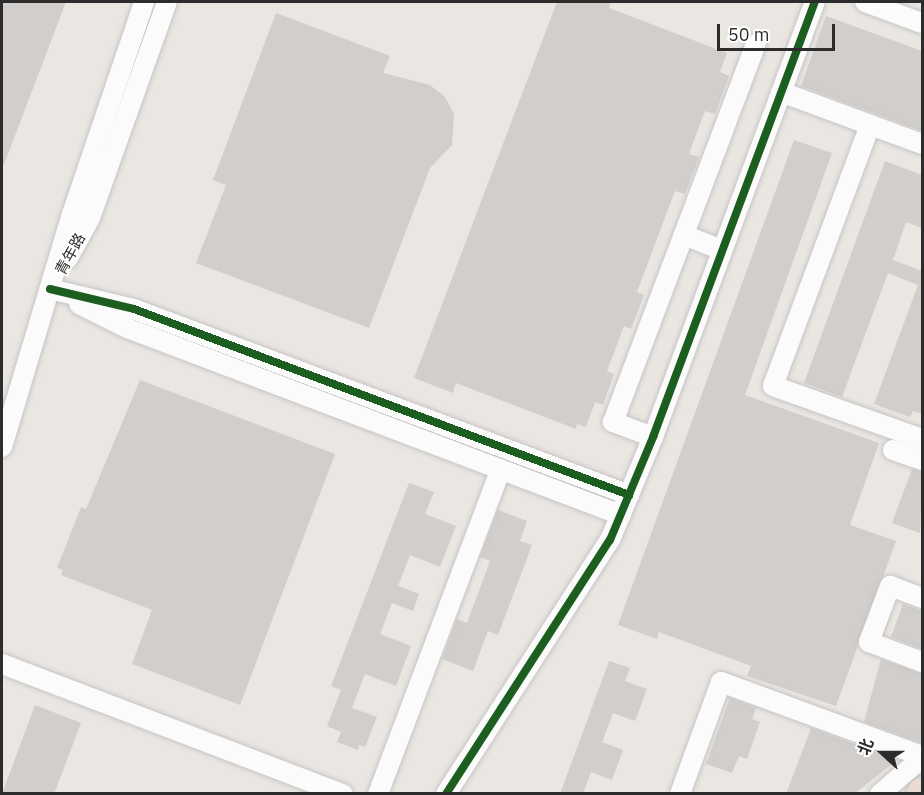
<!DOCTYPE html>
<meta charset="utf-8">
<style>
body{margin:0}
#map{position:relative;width:924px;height:795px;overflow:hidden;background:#eae6e2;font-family:"IBM Plex Sans","Noto Sans SC",sans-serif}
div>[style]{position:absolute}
.building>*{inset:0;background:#d1cecb}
.roads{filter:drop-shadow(0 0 2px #c6c5c5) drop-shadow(0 0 2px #c6c5c5)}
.minor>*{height:20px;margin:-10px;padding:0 10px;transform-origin:10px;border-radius:10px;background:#fcfbfb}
.highway>*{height:30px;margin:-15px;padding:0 15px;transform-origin:15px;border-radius:15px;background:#e9dbd4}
.cycleway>*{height:8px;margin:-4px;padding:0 4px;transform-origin:4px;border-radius:4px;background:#1b5e20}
span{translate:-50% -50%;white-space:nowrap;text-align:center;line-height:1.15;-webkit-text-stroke:4.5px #fff;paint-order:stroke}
.street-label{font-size:15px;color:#2c2c2c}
.frame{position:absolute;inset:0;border:3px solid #2c2c2c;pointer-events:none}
.north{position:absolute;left:852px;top:723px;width:60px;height:60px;-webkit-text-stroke:4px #fff;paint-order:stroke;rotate:291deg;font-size:16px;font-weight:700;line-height:24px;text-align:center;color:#2c2c2c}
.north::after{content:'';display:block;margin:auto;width:21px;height:27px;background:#2c2c2c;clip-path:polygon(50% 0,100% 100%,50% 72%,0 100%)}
.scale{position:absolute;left:717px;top:24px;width:118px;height:27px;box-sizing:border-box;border:3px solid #2c2c2c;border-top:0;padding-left:8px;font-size:18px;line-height:21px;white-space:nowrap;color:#2c2c2c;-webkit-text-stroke:4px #fff;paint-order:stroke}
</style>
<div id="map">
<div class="building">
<div style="clip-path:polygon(2px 2px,66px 2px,3px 167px,2px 167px)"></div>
<div style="clip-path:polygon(557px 2px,611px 2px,609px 8px,727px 53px,720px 72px,729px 76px,715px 114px,705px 111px,689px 154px,699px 157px,685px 194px,675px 191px,637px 292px,644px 295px,631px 329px,624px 326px,607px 371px,614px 374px,603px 405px,595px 402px,586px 427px,577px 424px,576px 429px,456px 383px,453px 393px,414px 378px)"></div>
<div style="clip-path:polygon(276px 13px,390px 56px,383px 73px,430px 85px,445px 97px,454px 114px,452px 145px,430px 168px,369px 328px,196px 263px,226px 185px,213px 180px)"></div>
<div style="clip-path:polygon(826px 16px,922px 51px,922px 131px,801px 86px)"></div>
<div style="clip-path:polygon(794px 140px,832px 153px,745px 395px,879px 443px,850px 525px,896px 541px,836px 706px,747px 676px,751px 666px,659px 632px,657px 639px,618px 625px)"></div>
<div style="clip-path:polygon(885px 161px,922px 175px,922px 228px,906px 222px,893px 260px,922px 271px,922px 414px,913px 411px,910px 417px,874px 404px,918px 285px,888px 273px,842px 397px,804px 383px)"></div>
<div style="clip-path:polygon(140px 380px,335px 454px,240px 705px,132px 664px,152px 610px,61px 575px,63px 570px,57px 568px,81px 507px,86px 509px)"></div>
<div style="clip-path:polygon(912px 469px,922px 472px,920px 533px,892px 523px)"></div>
<div style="clip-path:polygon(409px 483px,434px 492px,425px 514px,456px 526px,440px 567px,410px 555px,398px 586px,419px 594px,413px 611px,392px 603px,380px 634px,411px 646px,396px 686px,365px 674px,352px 708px,377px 717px,365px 747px,359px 745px,358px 750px,337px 742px,341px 732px,327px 726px,341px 690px,331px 686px)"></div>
<div style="clip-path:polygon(498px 510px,527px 521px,520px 541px,532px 545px,498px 635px,488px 631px,473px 671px,442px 659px,457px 619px,467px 623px,490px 561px,480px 557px)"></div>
<div style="clip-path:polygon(903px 604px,922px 611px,922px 649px,891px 637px)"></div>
<div style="clip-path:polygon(881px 659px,922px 674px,922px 739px,919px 742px,864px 722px)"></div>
<div style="clip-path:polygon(609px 661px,630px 668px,625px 681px,647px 689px,635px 721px,613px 713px,602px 742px,623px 750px,612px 780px,591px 772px,583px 794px,560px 794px)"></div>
<div style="clip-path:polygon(730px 698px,756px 708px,752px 719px,760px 722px,747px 759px,739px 756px,732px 773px,706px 764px)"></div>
<div style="clip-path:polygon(35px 705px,81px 723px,54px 794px,2px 794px)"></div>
<div style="clip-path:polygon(811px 728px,897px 760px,854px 794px,786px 794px)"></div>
</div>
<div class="roads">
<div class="minor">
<div style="left:865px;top:2px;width:61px;rotate:20.2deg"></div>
<div style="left:781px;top:92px;width:150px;rotate:20.2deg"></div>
<div style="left:870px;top:125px;width:278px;rotate:110.4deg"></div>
<div style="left:773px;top:386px;width:158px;rotate:19.6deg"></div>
<div style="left:684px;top:235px;width:41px;rotate:21.5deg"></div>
<div style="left:68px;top:258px;width:46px;rotate:-61.2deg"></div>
<div style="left:90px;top:218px;width:229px;rotate:-70.4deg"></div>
<div style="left:50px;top:289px;width:86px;rotate:13.4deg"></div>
<div style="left:134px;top:309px;width:529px;rotate:20.59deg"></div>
<div style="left:79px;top:304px;width:54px;rotate:26.6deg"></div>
<div style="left:127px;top:328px;width:528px;rotate:20.73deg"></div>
<div style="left:653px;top:437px;width:43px;rotate:-159.4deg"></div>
<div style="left:613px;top:422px;width:404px;rotate:-69.3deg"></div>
<div style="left:2px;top:447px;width:243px;rotate:-73.3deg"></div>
<div style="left:72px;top:214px;width:224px;rotate:-71.2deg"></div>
<div style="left:893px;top:450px;width:31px;rotate:19deg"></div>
<div style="left:922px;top:598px;width:34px;rotate:-159deg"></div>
<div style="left:890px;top:586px;width:60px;rotate:110.6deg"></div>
<div style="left:869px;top:642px;width:57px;rotate:20.7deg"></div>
<div style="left:2px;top:664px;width:365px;rotate:20.9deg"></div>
<div style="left:378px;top:794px;width:347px;rotate:-69.3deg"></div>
<div style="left:446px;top:794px;width:302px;rotate:-57.2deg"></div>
<div style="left:610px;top:540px;width:112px;rotate:-67.3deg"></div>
<div style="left:653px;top:437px;width:464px;rotate:-69.6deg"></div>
<div style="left:680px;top:794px;width:119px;rotate:-69.9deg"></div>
<div style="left:721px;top:682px;width:214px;rotate:20.2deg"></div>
<div style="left:880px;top:794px;width:55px;rotate:-40.6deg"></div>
</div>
<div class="highway">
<div style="left:922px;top:794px;width:1px;rotate:-90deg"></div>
</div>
</div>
<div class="cycleway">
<div style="left:50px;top:289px;width:86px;rotate:13.4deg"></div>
<div style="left:134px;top:309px;width:529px;rotate:20.59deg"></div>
<div style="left:446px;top:794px;width:302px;rotate:-57.2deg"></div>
<div style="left:610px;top:540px;width:112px;rotate:-67.3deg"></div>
<div style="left:653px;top:437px;width:464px;rotate:-69.6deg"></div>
</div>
<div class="street-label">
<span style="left:70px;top:254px;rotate:-61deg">青年路</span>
</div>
<div class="frame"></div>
<div class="north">北</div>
<div class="scale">50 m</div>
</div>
